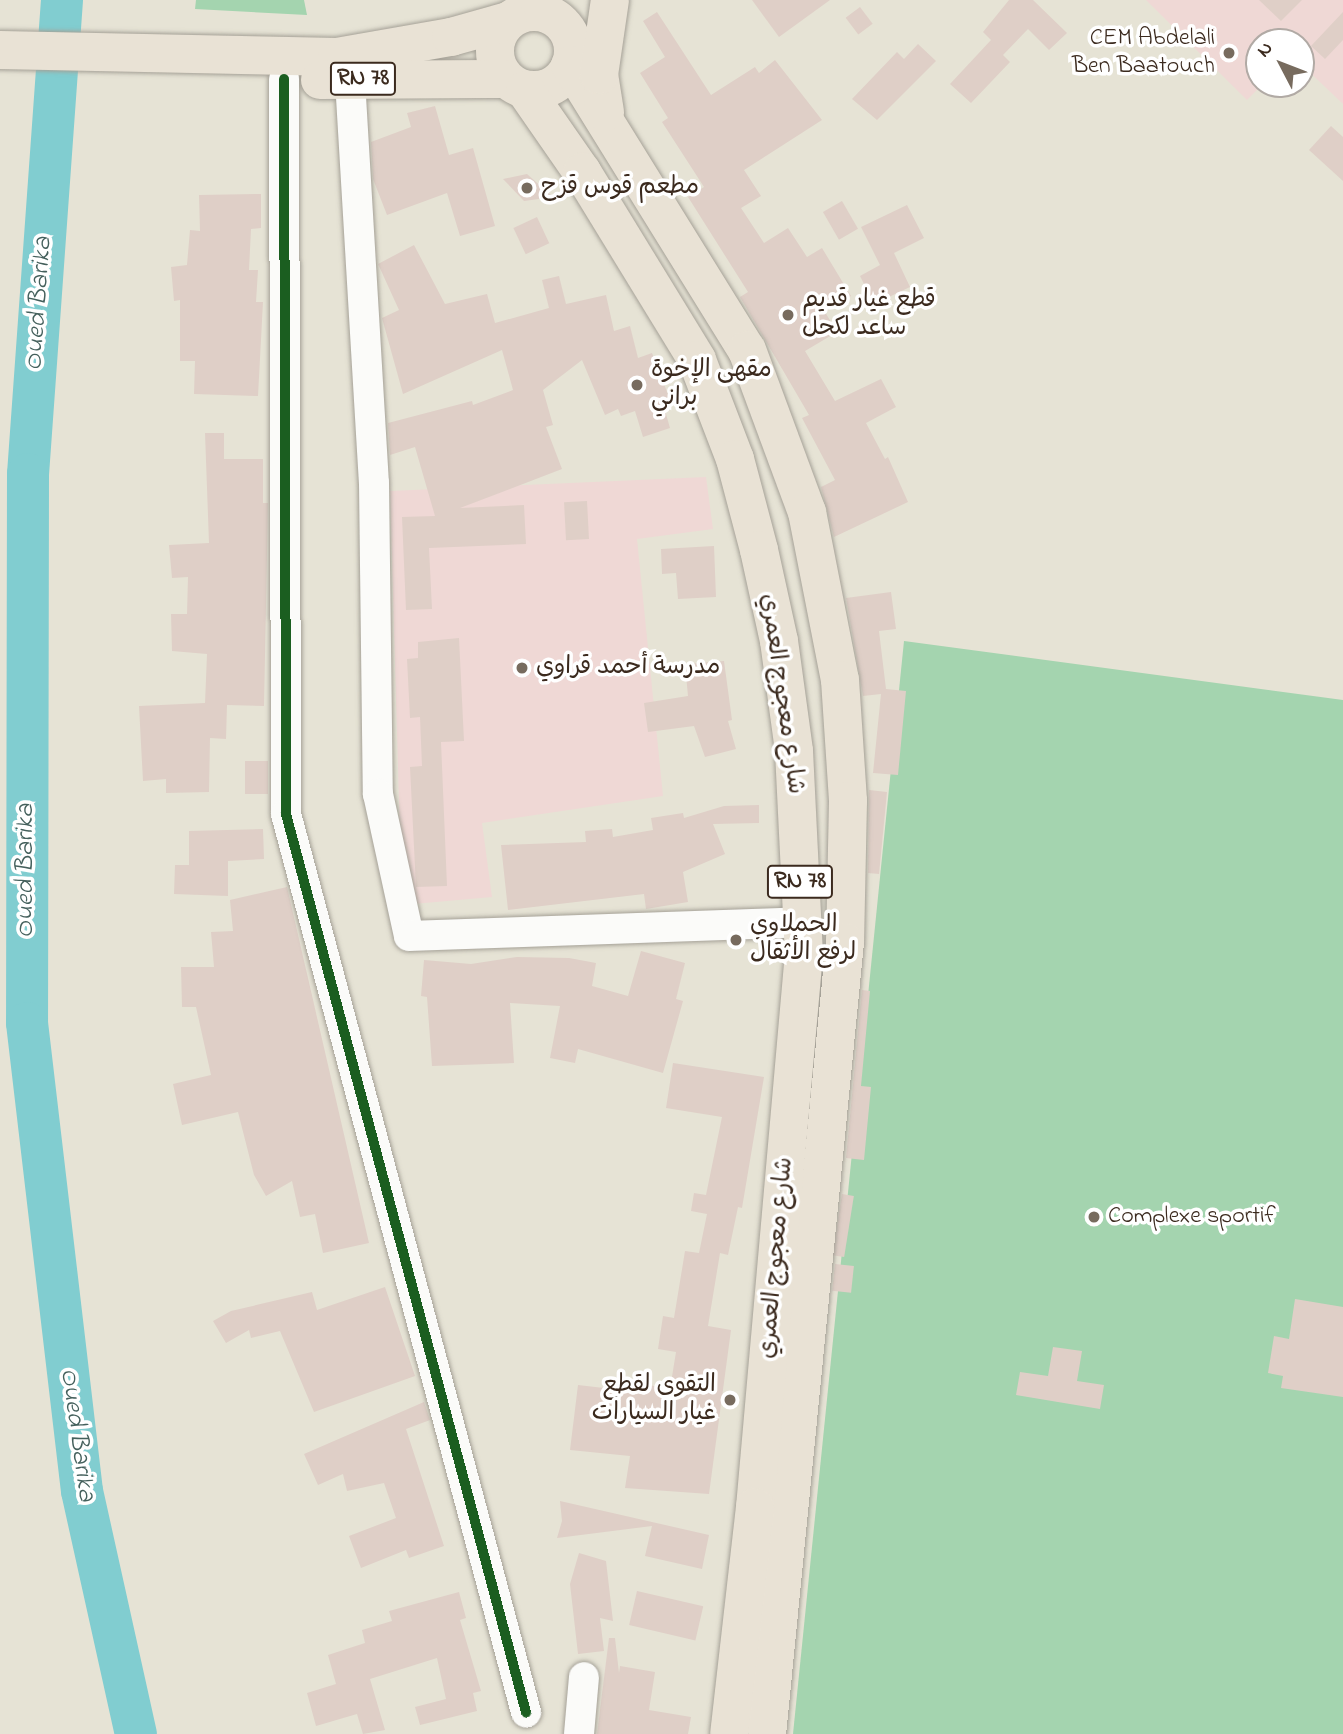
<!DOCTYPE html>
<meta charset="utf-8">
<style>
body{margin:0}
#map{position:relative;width:1343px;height:1734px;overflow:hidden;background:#e6e3d5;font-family:"Indie Flower","Playpen Sans Arabic",sans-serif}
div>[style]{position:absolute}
.built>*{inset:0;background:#efd8d5}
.green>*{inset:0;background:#a4d4af}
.river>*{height:42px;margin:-21px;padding:0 21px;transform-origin:21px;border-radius:21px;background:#81cdd0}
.building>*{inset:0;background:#dfcfc7;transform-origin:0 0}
.roads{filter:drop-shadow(0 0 2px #a5a197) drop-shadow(0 0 2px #a5a197)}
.minor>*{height:30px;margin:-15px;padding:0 15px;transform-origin:15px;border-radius:15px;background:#fbfbf9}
.major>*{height:38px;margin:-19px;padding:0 19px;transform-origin:19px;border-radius:19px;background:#e9e2d5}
.major>.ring{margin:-19px;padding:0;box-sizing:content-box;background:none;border:38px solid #e9e2d5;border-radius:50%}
.cycleway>*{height:10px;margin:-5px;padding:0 5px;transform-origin:5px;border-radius:5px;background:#1b5e20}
.dots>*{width:19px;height:19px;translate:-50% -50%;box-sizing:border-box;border:4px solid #fff;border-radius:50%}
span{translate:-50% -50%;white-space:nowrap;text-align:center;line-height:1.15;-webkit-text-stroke:7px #fff;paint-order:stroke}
.shield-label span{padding:2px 5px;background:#fff;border:2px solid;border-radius:5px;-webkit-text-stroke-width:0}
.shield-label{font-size:23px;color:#3b2a1e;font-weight:700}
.poi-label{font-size:24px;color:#3b2a1e}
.right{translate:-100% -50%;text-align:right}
.left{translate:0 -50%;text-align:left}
.street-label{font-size:24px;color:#3b2a1e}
.water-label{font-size:26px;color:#44605c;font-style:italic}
.north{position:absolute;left:1245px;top:28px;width:70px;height:70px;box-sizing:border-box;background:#fff;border:2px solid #b1aaa5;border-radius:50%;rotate:312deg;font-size:19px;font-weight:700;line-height:28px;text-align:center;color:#3b2a1e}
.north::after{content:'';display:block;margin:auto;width:24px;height:32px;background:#776b5e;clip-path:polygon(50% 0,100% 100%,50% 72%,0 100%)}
</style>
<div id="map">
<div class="built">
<div style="clip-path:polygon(1146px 0,1343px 0,1343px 104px,1301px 64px,1301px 42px,1259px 42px,1259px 84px,1263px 84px,1247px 100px)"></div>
<div style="clip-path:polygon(706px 477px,713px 529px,637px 539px,663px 796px,482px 823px,492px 897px,402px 905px,390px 491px)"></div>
</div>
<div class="green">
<div style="clip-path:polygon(196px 0,304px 0,307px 15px,195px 9px)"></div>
<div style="clip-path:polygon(904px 641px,1343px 700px,1343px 1734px,793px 1734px)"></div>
</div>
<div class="river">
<div style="left:62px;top:0;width:475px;rotate:94.1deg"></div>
<div style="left:28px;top:474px;width:549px;rotate:90.1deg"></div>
<div style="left:27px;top:1023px;width:471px;rotate:83.3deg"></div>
<div style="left:82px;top:1491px;width:249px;rotate:77.5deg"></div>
</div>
<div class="building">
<div style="clip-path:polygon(752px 0,830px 0,779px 37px)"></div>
<div style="clip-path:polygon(1009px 0,1033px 0,1067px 33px,1049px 50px,1028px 29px,1003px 55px,1010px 62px,971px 103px,950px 84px,991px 40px,983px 32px)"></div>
<div style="clip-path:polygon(1259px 0,1302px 0,1281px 21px)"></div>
<div style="left:860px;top:7px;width:21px;height:18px;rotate:53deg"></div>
<div style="clip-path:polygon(657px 12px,711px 95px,755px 67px,759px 73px,775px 60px,822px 120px,744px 170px,761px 196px,741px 208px,764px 243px,788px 228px,807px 257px,822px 248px,851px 296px,825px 312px,837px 332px,805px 351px,835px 401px,881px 379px,896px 407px,866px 423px,885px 459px,888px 457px,908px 502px,834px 537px,821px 487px,835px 480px,802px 418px,809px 415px,740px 297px,748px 292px,688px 197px,704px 187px,662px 122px,668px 118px,640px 73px,665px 57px,643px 21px)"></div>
<div style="clip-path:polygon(1343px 12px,1343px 40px,1325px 59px,1311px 46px)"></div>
<div style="clip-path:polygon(918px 44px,936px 61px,877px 120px,852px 99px,897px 52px,904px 59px)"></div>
<div style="clip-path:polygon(435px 106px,449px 155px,473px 148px,495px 226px,460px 236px,447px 193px,387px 215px,373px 179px,371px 142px,411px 127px,407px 113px)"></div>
<div style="clip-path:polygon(1331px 126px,1343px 137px,1343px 181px,1309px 150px)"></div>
<div style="clip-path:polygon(527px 174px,553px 197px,524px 201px,503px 179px)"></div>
<div style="clip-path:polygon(261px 194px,261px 228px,251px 229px,249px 270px,258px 270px,256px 302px,263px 302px,258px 396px,194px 394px,195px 361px,180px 361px,180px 300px,174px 301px,171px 267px,187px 265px,190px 230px,200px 231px,199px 195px)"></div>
<div style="left:842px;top:201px;width:32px;height:22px;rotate:60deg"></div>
<div style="clip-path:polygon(907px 205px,924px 238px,894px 253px,910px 287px,874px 304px,860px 276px,880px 265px,861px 227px)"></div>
<div style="left:537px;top:217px;width:29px;height:26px;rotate:65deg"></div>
<div style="clip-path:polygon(414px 245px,445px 304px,487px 294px,495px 323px,549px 308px,542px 280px,559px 276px,566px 304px,606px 295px,614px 331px,630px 326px,638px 358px,652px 353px,669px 397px,662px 400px,670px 428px,643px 437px,635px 411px,621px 416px,618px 409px,605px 415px,582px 360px,543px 390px,553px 425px,546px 427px,562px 469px,460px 508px,524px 505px,526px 544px,429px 548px,432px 609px,406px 610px,402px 517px,435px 516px,415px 447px,390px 455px,388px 423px,472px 401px,473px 405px,513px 390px,502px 350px,403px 394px,382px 318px,399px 310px,378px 264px)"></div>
<div style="clip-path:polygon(205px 433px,224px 433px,224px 459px,263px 459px,263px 503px,268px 503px,264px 706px,227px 705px,226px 739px,210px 738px,209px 792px,166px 793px,166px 779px,143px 781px,139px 706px,205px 703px,207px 654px,172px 651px,171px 614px,187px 614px,188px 577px,172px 578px,169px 545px,209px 543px)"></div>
<div style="left:587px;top:501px;width:38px;height:23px;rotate:87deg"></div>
<div style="clip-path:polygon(714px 546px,716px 597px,678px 599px,676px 573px,662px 574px,661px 549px)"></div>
<div style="clip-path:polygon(891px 592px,896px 629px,879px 631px,886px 689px,906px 691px,898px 775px,873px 773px,881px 694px,863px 696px,846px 598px)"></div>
<div style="clip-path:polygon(459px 638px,464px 741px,441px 742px,447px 886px,416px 887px,410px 767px,422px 766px,420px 717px,410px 718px,407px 659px,418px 658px,418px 642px)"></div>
<div style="clip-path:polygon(724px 661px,732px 720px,728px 721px,736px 749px,705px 757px,694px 726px,648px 732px,644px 703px,688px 696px,685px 664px)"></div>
<div style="left:245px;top:761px;width:23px;height:33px"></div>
<div style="clip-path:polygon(869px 790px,887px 792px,879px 874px,868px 873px)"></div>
<div style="clip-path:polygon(759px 805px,759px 823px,713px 824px,725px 854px,683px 872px,688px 902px,646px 909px,644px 894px,508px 910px,501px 845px,586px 842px,585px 831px,612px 829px,613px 837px,653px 830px,651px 818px,683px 813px,684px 818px,724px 806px)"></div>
<div style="clip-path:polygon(263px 829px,264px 859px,228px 861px,228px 896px,174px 894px,175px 865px,189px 865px,189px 831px)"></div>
<div style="clip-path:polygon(287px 887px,369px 1243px,323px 1253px,315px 1214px,300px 1217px,292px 1181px,266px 1196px,254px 1175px,238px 1112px,182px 1125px,173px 1084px,211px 1075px,196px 1007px,182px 1007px,181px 967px,214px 967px,211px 932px,233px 931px,230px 900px)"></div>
<div style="clip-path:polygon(641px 951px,685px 963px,676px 999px,683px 1001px,663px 1073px,578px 1049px,575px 1063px,550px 1058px,560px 1006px,510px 1003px,514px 1063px,432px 1066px,427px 997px,421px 996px,424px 960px,471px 964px,517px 957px,569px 958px,596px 963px,592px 986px,628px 996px)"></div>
<div style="clip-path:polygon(862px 990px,870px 991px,861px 1086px,871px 1087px,864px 1160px,846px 1158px)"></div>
<div style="clip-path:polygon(673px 1063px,764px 1077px,742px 1208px,738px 1207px,728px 1255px,720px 1253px,708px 1326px,731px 1330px,709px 1494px,625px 1488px,630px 1456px,570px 1450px,578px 1385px,647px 1393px,649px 1385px,670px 1389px,676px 1352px,658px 1349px,663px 1316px,674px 1318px,685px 1251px,699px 1253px,707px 1214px,691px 1211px,694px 1193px,706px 1195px,722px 1117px,666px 1108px)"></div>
<div style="left:842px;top:1194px;width:12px;height:62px;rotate:9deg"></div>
<div style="left:835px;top:1264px;width:19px;height:27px;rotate:6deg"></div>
<div style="clip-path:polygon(385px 1287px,415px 1376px,314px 1412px,280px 1331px,251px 1338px,249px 1330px,226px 1343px,213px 1321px,231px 1311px,312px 1292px,317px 1310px)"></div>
<div style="clip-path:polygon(1295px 1299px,1343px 1307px,1343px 1397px,1281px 1388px,1283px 1376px,1268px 1373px,1274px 1336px,1289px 1339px)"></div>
<div style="clip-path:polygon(1053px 1347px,1082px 1351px,1077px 1381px,1104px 1385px,1100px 1409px,1016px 1395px,1020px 1372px,1048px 1376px)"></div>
<div style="clip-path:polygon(424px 1402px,430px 1420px,406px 1429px,444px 1546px,409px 1558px,406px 1550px,361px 1568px,349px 1536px,396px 1518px,384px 1483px,347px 1491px,343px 1474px,318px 1485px,304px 1454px)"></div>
<div style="clip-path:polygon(560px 1501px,709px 1535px,702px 1569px,645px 1556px,652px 1526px,557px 1538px,562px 1521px)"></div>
<div style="clip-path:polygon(579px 1553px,606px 1561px,613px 1621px,600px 1618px,604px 1651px,578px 1654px,570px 1584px)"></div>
<div style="left:637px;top:1591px;width:68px;height:35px;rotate:13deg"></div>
<div style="clip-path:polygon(459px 1592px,466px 1618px,460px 1620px,481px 1691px,473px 1693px,477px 1711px,420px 1725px,415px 1707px,446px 1699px,437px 1658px,370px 1679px,385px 1730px,363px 1734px,357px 1714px,316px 1726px,307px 1693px,336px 1684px,328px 1655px,365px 1643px,362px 1630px,392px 1621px,389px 1611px)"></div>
<div style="clip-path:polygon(609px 1638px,615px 1638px,619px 1673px,620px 1666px,655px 1672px,649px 1710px,691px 1717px,688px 1734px,597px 1734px)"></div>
</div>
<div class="roads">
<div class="minor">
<div style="left:284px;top:79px;width:735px;rotate:89.84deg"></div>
<div style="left:286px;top:814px;width:930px;rotate:75.04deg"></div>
<div style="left:350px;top:80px;width:404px;rotate:86.6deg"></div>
<div style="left:374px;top:483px;width:311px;rotate:89.3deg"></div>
<div style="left:378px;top:794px;width:145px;rotate:77.7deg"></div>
<div style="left:409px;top:936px;width:393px;rotate:-2deg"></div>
<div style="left:579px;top:1734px;width:57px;rotate:-85deg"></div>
</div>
<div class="major">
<div class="ring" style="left:495px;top:12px;width:40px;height:40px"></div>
<div style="left:0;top:50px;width:337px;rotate:1.2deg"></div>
<div style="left:337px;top:57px;width:116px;rotate:-10deg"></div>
<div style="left:451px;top:37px;width:59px;rotate:-15.7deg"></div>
<div style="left:570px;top:65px;width:335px;rotate:58.2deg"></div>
<div style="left:747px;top:350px;width:173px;rotate:69.7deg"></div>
<div style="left:807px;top:512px;width:171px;rotate:78.9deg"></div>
<div style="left:840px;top:680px;width:121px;rotate:86.2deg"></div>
<div style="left:848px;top:801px;width:141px;rotate:91.2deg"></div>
<div style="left:845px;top:942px;width:796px;rotate:95.62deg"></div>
<div style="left:320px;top:80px;width:185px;rotate:-0.3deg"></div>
<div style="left:525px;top:90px;width:100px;rotate:55.2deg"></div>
<div style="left:582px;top:172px;width:220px;rotate:58.5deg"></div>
<div style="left:697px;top:360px;width:106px;rotate:69deg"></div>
<div style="left:735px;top:459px;width:94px;rotate:75.2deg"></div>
<div style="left:759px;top:550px;width:93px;rotate:77.6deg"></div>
<div style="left:779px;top:641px;width:111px;rotate:82.2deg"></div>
<div style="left:794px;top:751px;width:202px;rotate:87.2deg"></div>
<div style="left:804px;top:953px;width:556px;rotate:95.05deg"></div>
<div style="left:755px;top:1507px;width:228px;rotate:96.5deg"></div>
<div style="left:605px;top:112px;width:37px;rotate:-99deg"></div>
<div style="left:599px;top:75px;width:76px;rotate:-81.7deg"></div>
</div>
</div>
<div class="cycleway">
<div style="left:284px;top:79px;width:735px;rotate:89.84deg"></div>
<div style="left:286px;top:814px;width:930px;rotate:75.04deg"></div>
</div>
<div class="dots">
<div style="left:1229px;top:53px;background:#776b5e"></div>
<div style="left:527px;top:188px;background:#776b5e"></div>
<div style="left:788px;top:315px;background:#776b5e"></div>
<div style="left:637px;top:385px;background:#776b5e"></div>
<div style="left:522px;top:668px;background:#776b5e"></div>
<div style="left:736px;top:940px;background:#776b5e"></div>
<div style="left:1094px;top:1217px;background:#776b5e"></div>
<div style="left:730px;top:1400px;background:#776b5e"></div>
</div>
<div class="shield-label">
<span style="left:363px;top:79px">RN 78</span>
<span style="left:800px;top:882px">RN 78</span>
</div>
<div class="poi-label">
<span class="right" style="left:1215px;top:53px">CEM Abdelali<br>Ben Baatouch</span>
<span class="left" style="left:541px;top:188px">مطعم قوس قزح</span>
<span class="left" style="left:802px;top:315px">قطع غيار قديم<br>ساعد لكحل</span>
<span class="left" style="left:651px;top:385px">مقهى الإخوة<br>براني</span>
<span class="left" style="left:536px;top:668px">مدرسة أحمد قراوي</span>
<span class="left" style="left:750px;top:940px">الحملاوي<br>لرفع الأثقال</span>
<span class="left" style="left:1108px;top:1217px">Complexe sportif</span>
<span class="right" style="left:716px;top:1400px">التقوى لقطع<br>غيار السيارات</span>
</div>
<div class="street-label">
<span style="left:781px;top:694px;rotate:82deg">شارع معجوج العمري</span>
<span style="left:777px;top:1258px;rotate:-85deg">شارع معجوج العمري</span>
</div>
<div class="water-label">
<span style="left:40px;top:304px;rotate:-86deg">Oued Barika</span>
<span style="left:27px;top:871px;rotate:-90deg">Oued Barika</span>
<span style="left:76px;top:1435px;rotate:82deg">Oued Barika</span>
</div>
<div class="north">N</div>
</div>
